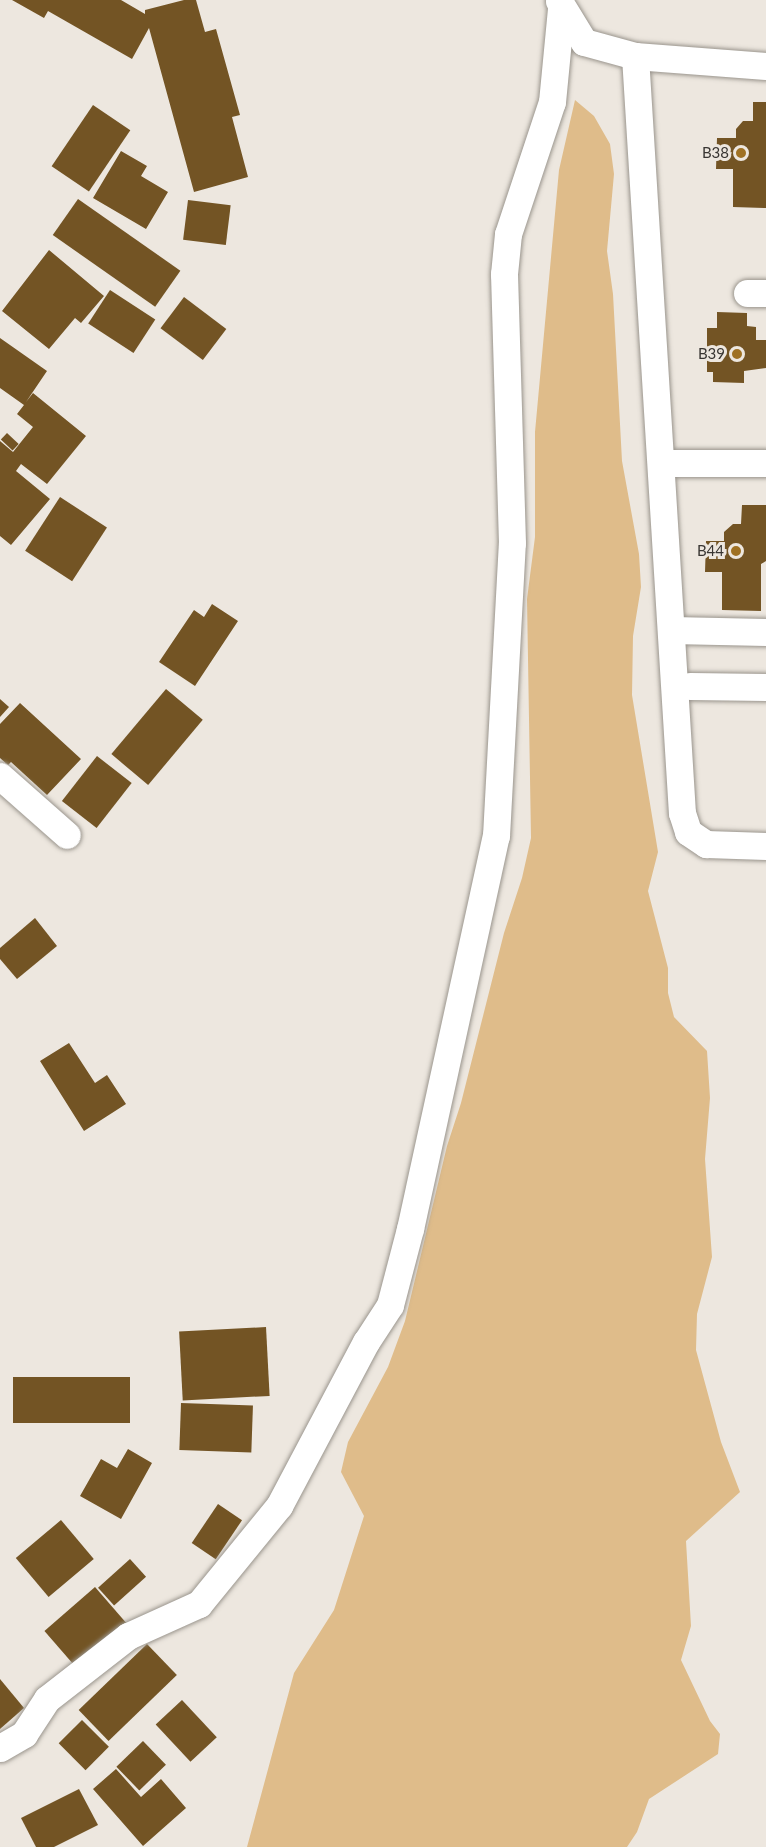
<!DOCTYPE html>
<style>
body{margin:0}
#map{position:relative;width:766px;height:1847px;overflow:hidden;background:#ede7df;font-family:Lato,sans-serif}
div>[style]{position:absolute}
.green>*{inset:0;background:#dfbc8a}
.building>*{inset:0;background:#735424;transform-origin:0 0}
.roads{filter:drop-shadow(0 0 2px #9a958d) drop-shadow(0 0 2px #9a958d)}
.minor>*{height:27px;margin:-13.5px;padding:0 13.5px;transform-origin:13.5px;border-radius:13.5px;background:#fff}
.dots>*{width:16px;height:16px;translate:-50% -50%;box-sizing:border-box;border:3px solid #ede7df;border-radius:50%}
span{translate:-50% -50%;white-space:nowrap;text-align:center;line-height:1.15;-webkit-text-stroke:6px #ede7df;paint-order:stroke}
.poi-label{font-size:15px;color:#393633}
.right{translate:-100% -50%;text-align:right}
</style>
<div id="map">
<div class="green">
<div style="clip-path:polygon(575px 100px,594px 116px,610px 144px,614px 174px,607px 251px,613px 294px,622px 461px,639px 554px,641px 587px,633px 636px,632px 695px,658px 852px,648px 891px,668px 968px,668px 993px,674px 1017px,707px 1051px,710px 1098px,705px 1159px,712px 1257px,697px 1314px,696px 1350px,721px 1442px,740px 1492px,686px 1541px,691px 1626px,681px 1660px,710px 1721px,720px 1734px,718px 1754px,649px 1799px,637px 1832px,627px 1847px,247px 1847px,294px 1673px,334px 1610px,364px 1516px,341px 1472px,348px 1442px,388px 1367px,405px 1321px,447px 1146px,461px 1103px,504px 933px,522px 878px,531px 838px,527px 599px,535px 537px,535px 432px,559px 170px)"></div>
</div>
<div class="building">
<div style="clip-path:polygon(12px 0,121px 0,145px 14px,145px 10px,184px 0,196px 0,205px 32px,216px 29px,240px 115px,232px 117px,248px 177px,194px 192px,149px 28px,132px 59px,48px 11px,44px 18px)"></div>
<div style="clip-path:polygon(753px 102px,766px 102px,766px 208px,733px 207px,733px 169px,716px 169px,717px 138px,736px 138px,736px 129px,743px 121px,753px 121px)"></div>
<div style="left:93px;top:105px;width:45px;height:74px;rotate:34deg"></div>
<div style="clip-path:polygon(121px 151px,147px 166px,141px 176px,168px 192px,146px 229px,93px 198px)"></div>
<div style="left:78px;top:199px;width:125px;height:44px;rotate:35deg"></div>
<div style="left:188px;top:200px;width:43px;height:40px;rotate:7deg"></div>
<div style="clip-path:polygon(49px 250px,104px 296px,81px 323px,75px 318px,49px 349px,2px 311px)"></div>
<div style="left:110px;top:290px;width:54px;height:40px;rotate:33deg"></div>
<div style="left:184px;top:297px;width:53px;height:39px;rotate:37deg"></div>
<div style="clip-path:polygon(717px 312px,747px 313px,747px 326px,756px 327px,756px 340px,766px 340px,766px 368px,744px 371px,744px 383px,713px 382px,713px 372px,707px 372px,707px 328px,717px 328px)"></div>
<div style="clip-path:polygon(0 338px,47px 371px,26px 402px,33px 393px,86px 436px,47px 484px,21px 464px,16px 471px,50px 499px,11px 545px,0 536px,0 441px,13px 452px,33px 427px,17px 414px,24px 405px,0 388px)"></div>
<div style="left:7px;top:433px;width:16px;height:9px;rotate:43deg"></div>
<div style="left:60px;top:497px;width:56px;height:64px;rotate:33deg"></div>
<div style="clip-path:polygon(742px 505px,766px 505px,766px 561px,761px 564px,761px 611px,722px 610px,722px 572px,705px 572px,706px 541px,724px 541px,724px 532px,733px 524px,741px 524px)"></div>
<div style="clip-path:polygon(212px 604px,238px 621px,195px 686px,159px 662px,194px 610px,204px 617px)"></div>
<div style="left:166px;top:689px;width:48px;height:85px;rotate:40deg"></div>
<div style="clip-path:polygon(0 699px,9px 707px,0 717px)"></div>
<div style="clip-path:polygon(20px 703px,81px 759px,47px 795px,11px 762px,8px 765px,0 758px,0 724px)"></div>
<div style="left:97px;top:756px;width:44px;height:57px;rotate:38deg"></div>
<div style="clip-path:polygon(35px 918px,57px 946px,17px 979px,0 959px,0 948px)"></div>
<div style="clip-path:polygon(69px 1043px,95px 1083px,107px 1075px,126px 1104px,84px 1131px,40px 1061px)"></div>
<div style="left:266px;top:1327px;width:69px;height:87px;rotate:87deg"></div>
<div style="left:13px;top:1377px;width:117px;height:46px"></div>
<div style="left:181px;top:1403px;width:72px;height:47px;rotate:2deg"></div>
<div style="clip-path:polygon(128px 1449px,152px 1463px,121px 1519px,80px 1496px,101px 1459px,117px 1468px)"></div>
<div style="left:218px;top:1504px;width:29px;height:47px;rotate:34deg"></div>
<div style="left:61px;top:1520px;width:51px;height:59px;rotate:50deg"></div>
<div style="left:130px;top:1559px;width:24px;height:43px;rotate:48deg"></div>
<div style="left:95px;top:1587px;width:49px;height:67px;rotate:49deg"></div>
<div style="left:147px;top:1644px;width:43px;height:95px;rotate:46deg"></div>
<div style="clip-path:polygon(0 1679px,24px 1708px,0 1729px)"></div>
<div style="left:182px;top:1700px;width:51px;height:36px;rotate:47deg"></div>
<div style="left:82px;top:1720px;width:38px;height:33px;rotate:45deg"></div>
<div style="left:143px;top:1741px;width:33px;height:37px;rotate:46deg"></div>
<div style="clip-path:polygon(116px 1769px,141px 1797px,161px 1779px,186px 1808px,143px 1846px,93px 1789px)"></div>
<div style="clip-path:polygon(79px 1789px,98px 1825px,54px 1847px,36px 1847px,21px 1818px)"></div>
</div>
<div class="roads">
<div class="minor">
<div style="left:559px;top:1px;width:48px;rotate:58.6deg"></div>
<div style="left:584px;top:42px;width:53px;rotate:15.4deg"></div>
<div style="left:635px;top:56px;width:131px;rotate:4.4deg"></div>
<div style="left:635px;top:56px;width:758px;rotate:86.45deg"></div>
<div style="left:682px;top:813px;width:20px;rotate:72deg"></div>
<div style="left:688px;top:832px;width:22px;rotate:34deg"></div>
<div style="left:706px;top:844px;width:60px;rotate:1.9deg"></div>
<div style="left:747px;top:293px;width:19px"></div>
<div style="left:661px;top:463px;width:105px"></div>
<div style="left:671px;top:630px;width:95px;rotate:1.2deg"></div>
<div style="left:690px;top:686px;width:76px;rotate:0.8deg"></div>
<div style="left:0;top:776px;width:89px;rotate:41.4deg"></div>
<div style="left:0;top:1748px;width:28px;rotate:-30deg"></div>
<div style="left:24px;top:1734px;width:42px;rotate:-56.7deg"></div>
<div style="left:47px;top:1699px;width:103px;rotate:-37.9deg"></div>
<div style="left:128px;top:1636px;width:78px;rotate:-24.3deg"></div>
<div style="left:199px;top:1604px;width:127px;rotate:-50.8deg"></div>
<div style="left:279px;top:1506px;width:186px;rotate:-62.1deg"></div>
<div style="left:366px;top:1342px;width:44px;rotate:-57deg"></div>
<div style="left:390px;top:1305px;width:79px;rotate:-75.3deg"></div>
<div style="left:410px;top:1229px;width:402px;rotate:-77.7deg"></div>
<div style="left:496px;top:836px;width:293px;rotate:-86.9deg"></div>
<div style="left:512px;top:543px;width:269px;rotate:-91.7deg"></div>
<div style="left:504px;top:274px;width:40px;rotate:-84.3deg"></div>
<div style="left:508px;top:234px;width:139px;rotate:-71.6deg"></div>
<div style="left:552px;top:102px;width:94px;rotate:-84.5deg"></div>
</div>
</div>
<div class="dots">
<div style="left:741px;top:153px;background:#9f7123"></div>
<div style="left:737px;top:354px;background:#9f7123"></div>
<div style="left:736px;top:551px;background:#9f7123"></div>
</div>
<div class="poi-label">
<span class="right" style="left:729px;top:153px">B38</span>
<span class="right" style="left:725px;top:354px">B39</span>
<span class="right" style="left:724px;top:551px">B44</span>
</div>
</div>
